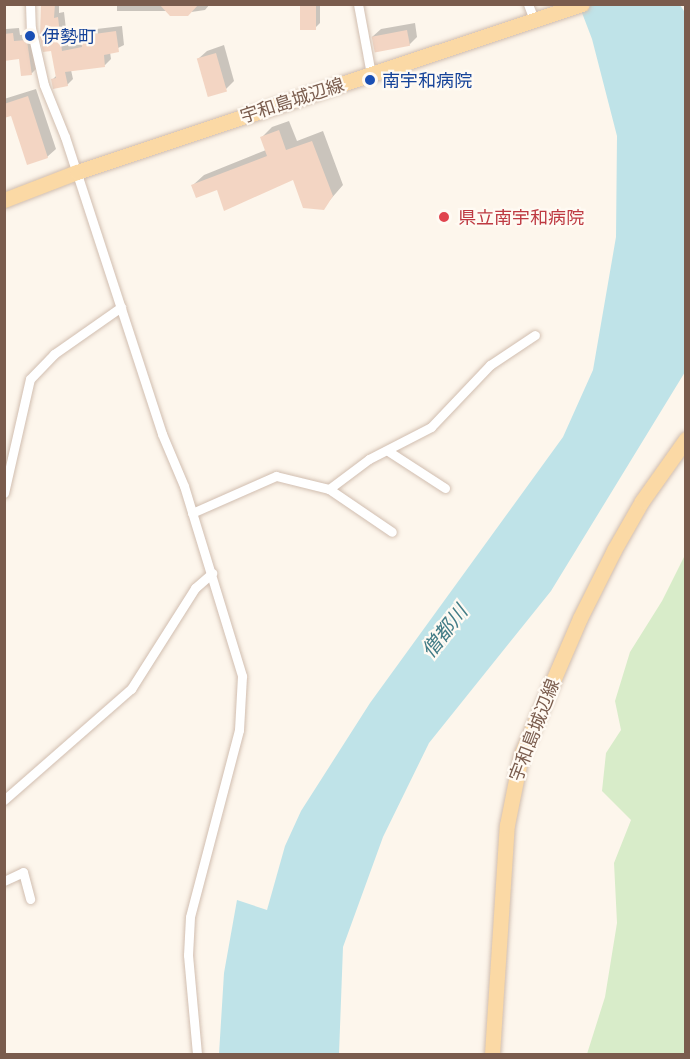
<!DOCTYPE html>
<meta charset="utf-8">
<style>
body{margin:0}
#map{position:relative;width:690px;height:1059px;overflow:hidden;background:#fdf6ec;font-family:Ubuntu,"Noto Sans JP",sans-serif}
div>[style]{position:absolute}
.green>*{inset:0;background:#d8ecc9}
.water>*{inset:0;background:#bfe3e8}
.shadow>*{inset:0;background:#0003}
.building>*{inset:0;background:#f3d5c3;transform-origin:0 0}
.roads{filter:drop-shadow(0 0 2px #d1beb0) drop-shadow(0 0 2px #d1beb0)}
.street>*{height:9px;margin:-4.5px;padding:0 4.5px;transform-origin:4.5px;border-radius:4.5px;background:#fff}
.primary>*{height:15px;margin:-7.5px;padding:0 7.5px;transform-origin:7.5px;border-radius:7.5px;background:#fbd9a5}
.dots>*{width:16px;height:16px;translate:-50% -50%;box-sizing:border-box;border:3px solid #fffaf3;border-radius:50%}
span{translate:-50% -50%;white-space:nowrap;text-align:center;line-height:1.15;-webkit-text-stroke:4.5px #fffaf3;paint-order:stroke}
.transit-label{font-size:18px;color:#164399}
.left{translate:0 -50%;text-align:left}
.street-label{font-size:18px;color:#7a5c4d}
.health-label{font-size:18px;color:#be3a42}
.water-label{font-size:20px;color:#437c86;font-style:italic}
.frame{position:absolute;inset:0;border:6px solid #7a5c4d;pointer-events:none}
</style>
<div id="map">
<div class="green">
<div style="clip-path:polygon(685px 555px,685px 1054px,587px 1054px,605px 997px,617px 923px,614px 863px,631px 820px,602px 791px,606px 753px,621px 730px,615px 701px,630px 652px,662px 601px)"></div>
</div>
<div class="water">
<div style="clip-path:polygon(579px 5px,680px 5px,686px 14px,685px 372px,551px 591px,429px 743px,383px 837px,343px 947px,339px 1054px,219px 1054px,224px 973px,237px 900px,267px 910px,285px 846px,301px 811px,370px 703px,563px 437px,593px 370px,616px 237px,617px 136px,592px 39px)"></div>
</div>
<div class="shadow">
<div style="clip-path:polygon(43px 4px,59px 4px,59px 13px,64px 12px,68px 46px,83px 43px,82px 36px,88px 30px,122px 26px,124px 45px,110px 52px,111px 59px,105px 65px,71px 70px,73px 79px,67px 85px,52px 80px,57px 75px)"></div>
<div style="clip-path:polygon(117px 4px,210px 4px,205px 10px,171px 15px,167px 11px,117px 11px)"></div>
<div style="clip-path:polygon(302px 4px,320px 4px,320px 23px,314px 29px)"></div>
<div style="clip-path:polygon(4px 5px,6px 29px,19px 28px,20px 35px,33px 34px,38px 67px,31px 74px,20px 58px,4px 59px)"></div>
<div style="clip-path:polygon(415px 23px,417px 37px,409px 45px,372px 37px,381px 29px)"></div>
<div style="clip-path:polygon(224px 45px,234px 81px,226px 89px,198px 59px,207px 51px)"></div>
<div style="clip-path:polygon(36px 89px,56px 149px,47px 157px,12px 114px,4px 116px,4px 99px)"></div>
<div style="clip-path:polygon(289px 121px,297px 141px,323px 131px,343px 185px,323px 208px,294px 178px,225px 209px,218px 188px,193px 185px,204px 175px,266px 150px,261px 138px,272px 127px)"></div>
</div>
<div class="building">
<div style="clip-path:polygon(41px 4px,55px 4px,54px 18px,58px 17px,62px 51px,82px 47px,80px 36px,116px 31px,119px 52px,104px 55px,105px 67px,65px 72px,68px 86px,53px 89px,51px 79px,56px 78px,51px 51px,43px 52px,40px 38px)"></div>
<div style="clip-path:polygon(159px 4px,199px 4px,188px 16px,170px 16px)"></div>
<div style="left:300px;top:4px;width:16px;height:26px"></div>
<div style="left:407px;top:30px;width:16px;height:36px;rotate:79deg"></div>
<div style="clip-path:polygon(13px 33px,14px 41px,27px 40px,32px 75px,21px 76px,19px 59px,4px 61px,4px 34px)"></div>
<div style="left:216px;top:53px;width:40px;height:20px;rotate:74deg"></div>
<div style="clip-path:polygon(28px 96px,48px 158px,27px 165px,11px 116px,4px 118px,4px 104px)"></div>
<div style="clip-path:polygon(279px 130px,286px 150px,312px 141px,333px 196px,324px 210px,303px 208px,293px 180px,224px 211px,217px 190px,196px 198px,191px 185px,267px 156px,260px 137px)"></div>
</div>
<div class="roads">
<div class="street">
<div style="left:30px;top:4px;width:24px;rotate:88deg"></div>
<div style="left:31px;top:28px;width:58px;rotate:77.2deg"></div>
<div style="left:44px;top:85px;width:56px;rotate:68deg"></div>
<div style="left:65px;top:137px;width:312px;rotate:71.9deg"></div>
<div style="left:162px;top:434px;width:56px;rotate:67.1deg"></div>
<div style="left:184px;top:486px;width:199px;rotate:73deg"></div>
<div style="left:242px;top:676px;width:54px;rotate:93.2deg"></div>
<div style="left:239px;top:730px;width:193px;rotate:104.7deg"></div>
<div style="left:190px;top:917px;width:38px;rotate:93deg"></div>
<div style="left:188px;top:955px;width:99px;rotate:84.8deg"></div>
<div style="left:358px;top:4px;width:71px;rotate:79.5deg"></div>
<div style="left:528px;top:4px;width:19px;rotate:69deg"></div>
<div style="left:388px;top:451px;width:68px;rotate:33deg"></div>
<div style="left:329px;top:489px;width:76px;rotate:34.3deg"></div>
<div style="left:4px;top:493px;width:117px;rotate:-77.2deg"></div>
<div style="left:30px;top:379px;width:35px;rotate:-46deg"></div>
<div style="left:54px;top:354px;width:82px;rotate:-35deg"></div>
<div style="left:192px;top:513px;width:92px;rotate:-23.8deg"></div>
<div style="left:276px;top:476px;width:55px;rotate:13.8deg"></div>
<div style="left:329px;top:489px;width:50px;rotate:-36.9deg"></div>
<div style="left:369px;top:459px;width:70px;rotate:-27.3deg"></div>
<div style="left:431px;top:427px;width:86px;rotate:-46.4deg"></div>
<div style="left:490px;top:365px;width:54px;rotate:-33.7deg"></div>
<div style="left:4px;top:800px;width:169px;rotate:-41.2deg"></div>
<div style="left:131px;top:689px;width:120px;rotate:-57.6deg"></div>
<div style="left:195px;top:588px;width:23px;rotate:-41deg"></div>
<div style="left:4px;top:881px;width:21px;rotate:-25deg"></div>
<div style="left:23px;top:872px;width:28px;rotate:75deg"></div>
</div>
<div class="primary">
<div style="left:4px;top:200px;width:78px;rotate:-21deg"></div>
<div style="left:77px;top:172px;width:532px;rotate:-18.4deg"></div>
<div style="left:492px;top:1054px;width:229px;rotate:-86.3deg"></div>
<div style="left:507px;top:825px;width:71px;rotate:-78.7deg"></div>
<div style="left:521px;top:755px;width:149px;rotate:-66.7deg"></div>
<div style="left:580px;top:618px;width:76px;rotate:-63.4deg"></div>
<div style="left:614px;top:550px;width:56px;rotate:-60.3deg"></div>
<div style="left:642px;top:501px;width:76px;rotate:-54.6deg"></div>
</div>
</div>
<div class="dots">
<div style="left:30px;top:36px;background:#1a4fb4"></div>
<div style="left:370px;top:80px;background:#1a4fb4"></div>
<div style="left:444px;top:217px;background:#e0444e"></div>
</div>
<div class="transit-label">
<span class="left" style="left:42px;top:36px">伊勢町</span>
<span class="left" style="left:382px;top:80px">南宇和病院</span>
</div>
<div class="street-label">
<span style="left:292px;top:100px;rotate:-18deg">宇和島城辺線</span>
<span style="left:534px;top:730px;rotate:-69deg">宇和島城辺線</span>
</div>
<div class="health-label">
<span class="left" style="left:458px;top:217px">県立南宇和病院</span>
</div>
<div class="water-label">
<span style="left:444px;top:631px;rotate:-52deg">僧都川</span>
</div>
<div class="frame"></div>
</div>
